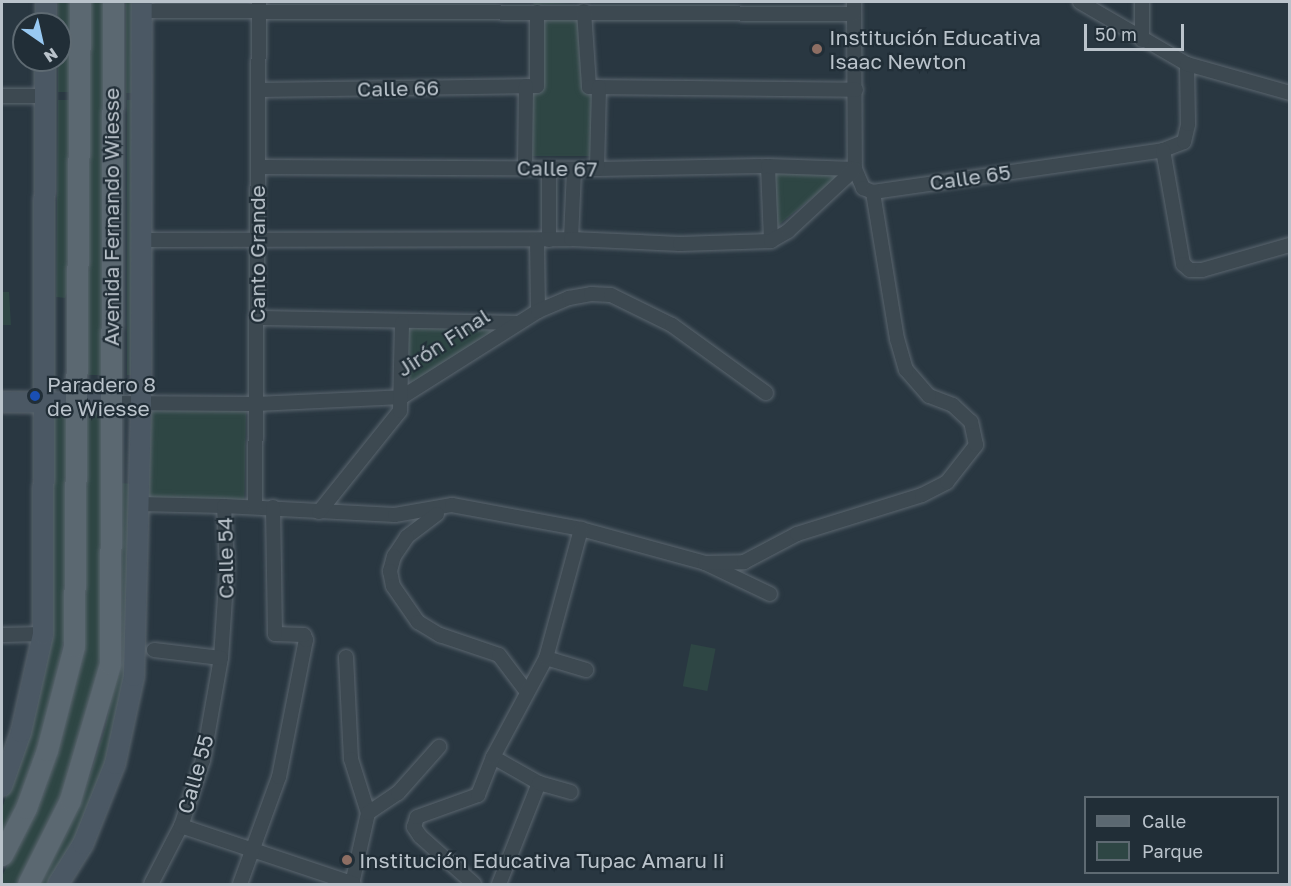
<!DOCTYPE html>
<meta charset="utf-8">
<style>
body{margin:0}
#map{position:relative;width:1291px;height:886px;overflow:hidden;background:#293741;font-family:"Golos Text",sans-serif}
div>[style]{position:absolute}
.green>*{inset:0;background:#2e4644;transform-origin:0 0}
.roads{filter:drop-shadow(0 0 2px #5b666f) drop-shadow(0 0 2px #5b666f)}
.street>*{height:14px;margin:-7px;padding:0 7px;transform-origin:7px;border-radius:7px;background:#3d4951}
.secondary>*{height:20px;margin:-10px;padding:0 10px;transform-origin:10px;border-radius:10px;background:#4b5864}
.primary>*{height:21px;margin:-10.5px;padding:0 10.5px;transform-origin:10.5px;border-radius:10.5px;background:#5b6871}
.dots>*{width:16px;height:16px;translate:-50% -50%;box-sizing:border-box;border:3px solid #212e37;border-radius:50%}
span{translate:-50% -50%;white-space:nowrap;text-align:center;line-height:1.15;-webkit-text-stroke:4.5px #212e37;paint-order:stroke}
.poi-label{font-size:21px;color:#bac3cb}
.left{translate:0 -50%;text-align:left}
.street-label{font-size:21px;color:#bac3cb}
.frame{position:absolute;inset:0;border:3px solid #bac3cb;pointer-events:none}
.legend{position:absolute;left:1084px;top:796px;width:195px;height:78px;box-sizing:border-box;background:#212e37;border:2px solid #5e6a72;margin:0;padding:8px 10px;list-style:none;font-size:18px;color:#bac3cb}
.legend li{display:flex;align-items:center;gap:12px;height:30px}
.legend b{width:30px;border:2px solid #5e6a72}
.north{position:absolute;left:12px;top:12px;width:60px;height:60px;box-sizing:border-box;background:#212e37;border:2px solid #5e6a72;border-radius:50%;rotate:146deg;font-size:16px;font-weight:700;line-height:24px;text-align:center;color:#bac3cb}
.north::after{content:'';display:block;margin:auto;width:21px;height:27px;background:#98c9f2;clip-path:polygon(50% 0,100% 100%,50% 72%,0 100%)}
.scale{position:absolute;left:1084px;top:24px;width:100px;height:27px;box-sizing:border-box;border:3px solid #bac3cb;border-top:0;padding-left:8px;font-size:18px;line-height:21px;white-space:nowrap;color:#bac3cb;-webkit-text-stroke:4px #212e37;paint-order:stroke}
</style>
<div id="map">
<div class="green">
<div style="left:58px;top:2px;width:17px;height:90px"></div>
<div style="left:87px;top:2px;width:22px;height:373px"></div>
<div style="left:126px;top:2px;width:13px;height:91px"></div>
<div style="clip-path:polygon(531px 2px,591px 2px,535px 5px)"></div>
<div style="clip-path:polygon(582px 16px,595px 91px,592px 156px,530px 156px,531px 89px,542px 18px)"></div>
<div style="clip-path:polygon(58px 100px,74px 100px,72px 282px,65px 298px,56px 297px)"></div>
<div style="left:127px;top:100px;width:13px;height:275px"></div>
<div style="clip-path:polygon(772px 169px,838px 173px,839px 176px,776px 227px)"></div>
<div style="clip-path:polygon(2px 292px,9px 292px,11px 325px,2px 325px)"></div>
<div style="clip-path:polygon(405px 325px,488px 326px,493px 336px,411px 386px)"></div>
<div style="left:246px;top:410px;width:91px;height:99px;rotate:91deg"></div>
<div style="clip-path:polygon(68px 412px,67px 628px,39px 754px,2px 846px,2px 809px,39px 689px,51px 413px)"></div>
<div style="clip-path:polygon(85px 412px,105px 414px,105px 634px,99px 684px,59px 814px,20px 884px,2px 884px,2px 876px,45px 790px,73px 690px)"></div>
<div style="clip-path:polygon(121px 483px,132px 484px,128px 660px,109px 753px,78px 835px,51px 884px,37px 884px,81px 801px,105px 729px,118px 661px)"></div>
<div style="left:691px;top:644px;width:25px;height:43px;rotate:11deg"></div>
</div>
<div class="roads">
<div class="street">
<div style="left:854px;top:2px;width:167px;rotate:89.7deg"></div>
<div style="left:855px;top:169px;width:21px;rotate:67deg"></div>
<div style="left:863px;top:188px;width:11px;rotate:22deg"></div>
<div style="left:873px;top:192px;width:293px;rotate:-8.2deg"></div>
<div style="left:1163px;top:150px;width:22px;rotate:-21deg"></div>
<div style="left:1184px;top:142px;width:18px;rotate:-77deg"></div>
<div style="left:1188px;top:124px;width:60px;rotate:-91deg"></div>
<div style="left:1080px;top:2px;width:124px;rotate:30.1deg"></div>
<div style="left:1187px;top:64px;width:107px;rotate:15.7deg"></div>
<div style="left:1142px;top:2px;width:38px;rotate:90deg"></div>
<div style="left:142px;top:11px;width:712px;rotate:0.24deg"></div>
<div style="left:584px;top:11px;width:76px;rotate:86.2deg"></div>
<div style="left:589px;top:87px;width:267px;rotate:0.6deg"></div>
<div style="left:258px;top:90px;width:279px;rotate:-0.8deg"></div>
<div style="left:537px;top:86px;width:74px;rotate:-90deg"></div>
<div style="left:2px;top:96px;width:43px"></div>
<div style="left:1163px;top:150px;width:116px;rotate:80deg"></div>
<div style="left:1183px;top:264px;width:9px;rotate:41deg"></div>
<div style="left:1190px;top:270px;width:12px"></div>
<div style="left:1202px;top:270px;width:91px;rotate:-15.9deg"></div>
<div style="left:768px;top:166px;width:75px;rotate:87.7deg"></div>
<div style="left:258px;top:167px;width:339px;rotate:0.3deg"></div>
<div style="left:597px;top:169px;width:171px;rotate:-1deg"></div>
<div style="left:768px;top:166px;width:87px;rotate:2deg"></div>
<div style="left:525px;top:168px;width:82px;rotate:-89.3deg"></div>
<div style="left:549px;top:168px;width:72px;rotate:90deg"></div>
<div style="left:597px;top:169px;width:82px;rotate:-88.6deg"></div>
<div style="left:571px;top:239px;width:70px;rotate:-87.5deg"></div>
<div style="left:141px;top:240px;width:430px;rotate:-0.1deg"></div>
<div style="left:571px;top:239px;width:109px;rotate:2.6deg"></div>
<div style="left:680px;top:244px;width:91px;rotate:-1.9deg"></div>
<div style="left:771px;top:241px;width:20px;rotate:-30deg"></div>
<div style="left:788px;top:231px;width:91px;rotate:-42.8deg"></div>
<div style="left:537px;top:240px;width:71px;rotate:89.2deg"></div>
<div style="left:257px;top:318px;width:259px;rotate:1.1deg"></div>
<div style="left:110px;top:403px;width:146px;rotate:0.4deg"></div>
<div style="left:256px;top:404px;width:146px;rotate:-2.7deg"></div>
<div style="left:402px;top:397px;width:161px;rotate:-32.3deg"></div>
<div style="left:538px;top:311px;width:34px;rotate:-23deg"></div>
<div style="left:569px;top:298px;width:22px;rotate:-10deg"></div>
<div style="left:591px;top:294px;width:20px;rotate:3deg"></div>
<div style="left:611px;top:295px;width:68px;rotate:26.2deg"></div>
<div style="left:672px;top:325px;width:116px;rotate:35.9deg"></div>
<div style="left:139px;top:504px;width:85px;rotate:1.3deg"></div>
<div style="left:224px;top:506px;width:60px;rotate:87.1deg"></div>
<div style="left:227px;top:566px;width:92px;rotate:93.7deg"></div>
<div style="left:221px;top:658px;width:104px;rotate:100deg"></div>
<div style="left:203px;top:760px;width:70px;rotate:108.4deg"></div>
<div style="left:181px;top:826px;width:65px;rotate:117.3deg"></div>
<div style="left:224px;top:506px;width:171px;rotate:3deg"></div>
<div style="left:395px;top:515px;width:58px;rotate:-10deg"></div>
<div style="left:452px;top:505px;width:131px;rotate:10.5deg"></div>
<div style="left:581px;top:529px;width:129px;rotate:15.3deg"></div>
<div style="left:705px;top:563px;width:72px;rotate:25.5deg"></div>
<div style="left:255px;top:507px;width:505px;rotate:-89.55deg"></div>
<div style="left:319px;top:512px;width:129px;rotate:-51.3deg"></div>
<div style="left:400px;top:411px;width:88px;rotate:-88.7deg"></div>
<div style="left:437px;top:514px;width:38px;rotate:143deg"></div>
<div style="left:407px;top:537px;width:23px;rotate:124deg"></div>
<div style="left:394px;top:556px;width:16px;rotate:105deg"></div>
<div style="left:390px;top:571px;width:15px;rotate:79deg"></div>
<div style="left:393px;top:586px;width:44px;rotate:55.2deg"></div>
<div style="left:418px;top:622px;width:26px;rotate:31deg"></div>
<div style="left:440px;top:635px;width:62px;rotate:18.7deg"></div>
<div style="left:499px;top:655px;width:46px;rotate:52.9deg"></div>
<div style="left:705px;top:563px;width:39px;rotate:-1deg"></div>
<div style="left:744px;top:562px;width:60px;rotate:-27.8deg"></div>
<div style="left:797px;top:534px;width:131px;rotate:-17.3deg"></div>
<div style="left:922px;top:495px;width:28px;rotate:-27deg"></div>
<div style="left:947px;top:482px;width:47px;rotate:-51.9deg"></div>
<div style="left:976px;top:445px;width:24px;rotate:-102deg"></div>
<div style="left:971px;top:422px;width:25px;rotate:-137deg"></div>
<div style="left:953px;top:405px;width:26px;rotate:-159deg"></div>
<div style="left:929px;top:396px;width:35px;rotate:-131deg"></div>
<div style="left:906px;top:370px;width:32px;rotate:-106deg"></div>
<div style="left:897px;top:339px;width:149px;rotate:-99.3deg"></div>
<div style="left:2px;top:635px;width:41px;rotate:-1.4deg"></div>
<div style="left:154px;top:650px;width:67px;rotate:6.8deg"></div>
<div style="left:346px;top:657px;width:102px;rotate:87.2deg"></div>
<div style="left:351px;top:759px;width:57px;rotate:72.5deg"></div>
<div style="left:368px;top:813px;width:73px;rotate:102.7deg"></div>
<div style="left:546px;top:658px;width:42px;rotate:16.7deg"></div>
<div style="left:493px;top:757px;width:53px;rotate:29.5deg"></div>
<div style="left:539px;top:783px;width:109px;rotate:111.6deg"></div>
<div style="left:539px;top:783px;width:33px;rotate:16deg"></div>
<div style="left:368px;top:813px;width:36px;rotate:-34deg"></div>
<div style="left:398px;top:793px;width:62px;rotate:-48.3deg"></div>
<div style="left:181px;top:826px;width:182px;rotate:18.5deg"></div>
<div style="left:240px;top:884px;width:114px;rotate:-70deg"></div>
<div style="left:279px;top:777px;width:140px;rotate:-78.9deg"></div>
<div style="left:306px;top:640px;width:5px;rotate:-112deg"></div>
<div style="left:304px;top:635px;width:29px;rotate:-178deg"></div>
<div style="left:275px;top:634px;width:127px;rotate:-90.9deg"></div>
<div style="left:474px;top:884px;width:72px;rotate:-138.4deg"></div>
<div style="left:420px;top:836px;width:11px;rotate:-124deg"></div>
<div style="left:414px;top:827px;width:10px;rotate:-73deg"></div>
<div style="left:417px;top:817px;width:65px;rotate:-19.8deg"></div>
<div style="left:478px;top:795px;width:41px;rotate:-68.5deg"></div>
<div style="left:493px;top:757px;width:112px;rotate:-61.8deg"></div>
<div style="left:546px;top:658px;width:134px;rotate:-74.8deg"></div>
</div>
<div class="secondary">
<div style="left:46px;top:24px;width:22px;rotate:-90deg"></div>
<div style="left:2px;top:402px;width:108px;rotate:0.5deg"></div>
<div style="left:2px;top:786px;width:57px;rotate:-70.6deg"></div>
<div style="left:21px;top:732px;width:100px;rotate:-77.3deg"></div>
<div style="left:43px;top:634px;width:574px;rotate:-89.8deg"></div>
<div style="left:58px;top:884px;width:47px;rotate:-58deg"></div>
<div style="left:83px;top:844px;width:86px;rotate:-68.2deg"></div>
<div style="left:115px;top:764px;width:90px;rotate:-77.8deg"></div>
<div style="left:134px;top:676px;width:272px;rotate:-88.5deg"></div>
<div style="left:141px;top:404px;width:402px;rotate:-89.9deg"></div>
</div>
<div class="primary">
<div style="left:2px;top:855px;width:53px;rotate:-62.9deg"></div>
<div style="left:26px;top:808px;width:62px;rotate:-70.1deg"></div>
<div style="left:47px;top:750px;width:107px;rotate:-75.4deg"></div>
<div style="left:74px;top:646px;width:644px;rotate:-89.47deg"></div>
<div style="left:28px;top:884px;width:94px;rotate:-63.4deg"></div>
<div style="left:70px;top:800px;width:142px;rotate:-73.6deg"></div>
<div style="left:110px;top:664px;width:662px;rotate:-89.74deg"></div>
</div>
</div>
<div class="dots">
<div style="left:817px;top:49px;background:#8d6e63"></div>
<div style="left:35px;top:396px;background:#1a4fb4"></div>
<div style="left:347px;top:860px;background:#8d6e63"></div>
</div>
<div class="poi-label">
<span class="left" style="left:829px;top:49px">Institución Educativa<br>Isaac Newton</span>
<span class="left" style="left:47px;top:396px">Paradero 8<br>de Wiesse</span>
<span class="left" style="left:359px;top:860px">Institución Educativa Tupac Amaru Ii</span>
</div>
<div class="street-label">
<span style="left:398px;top:88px;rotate:-1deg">Calle 66</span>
<span style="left:557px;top:168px;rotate:1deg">Calle 67</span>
<span style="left:970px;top:177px;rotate:-8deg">Calle 65</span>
<span style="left:111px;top:217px;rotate:-90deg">Avenida Fernando Wiesse</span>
<span style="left:257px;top:254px;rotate:-90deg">Canto Grande</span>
<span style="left:443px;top:342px;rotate:-33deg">Jirón Final</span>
<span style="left:225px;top:558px;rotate:-91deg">Calle 54</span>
<span style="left:195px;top:774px;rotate:-74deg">Calle 55</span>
</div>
<div class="frame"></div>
<ul class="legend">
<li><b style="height:8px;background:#5b6871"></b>Calle</li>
<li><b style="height:16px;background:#2e4644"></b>Parque</li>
</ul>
<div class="north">N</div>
<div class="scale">50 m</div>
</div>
